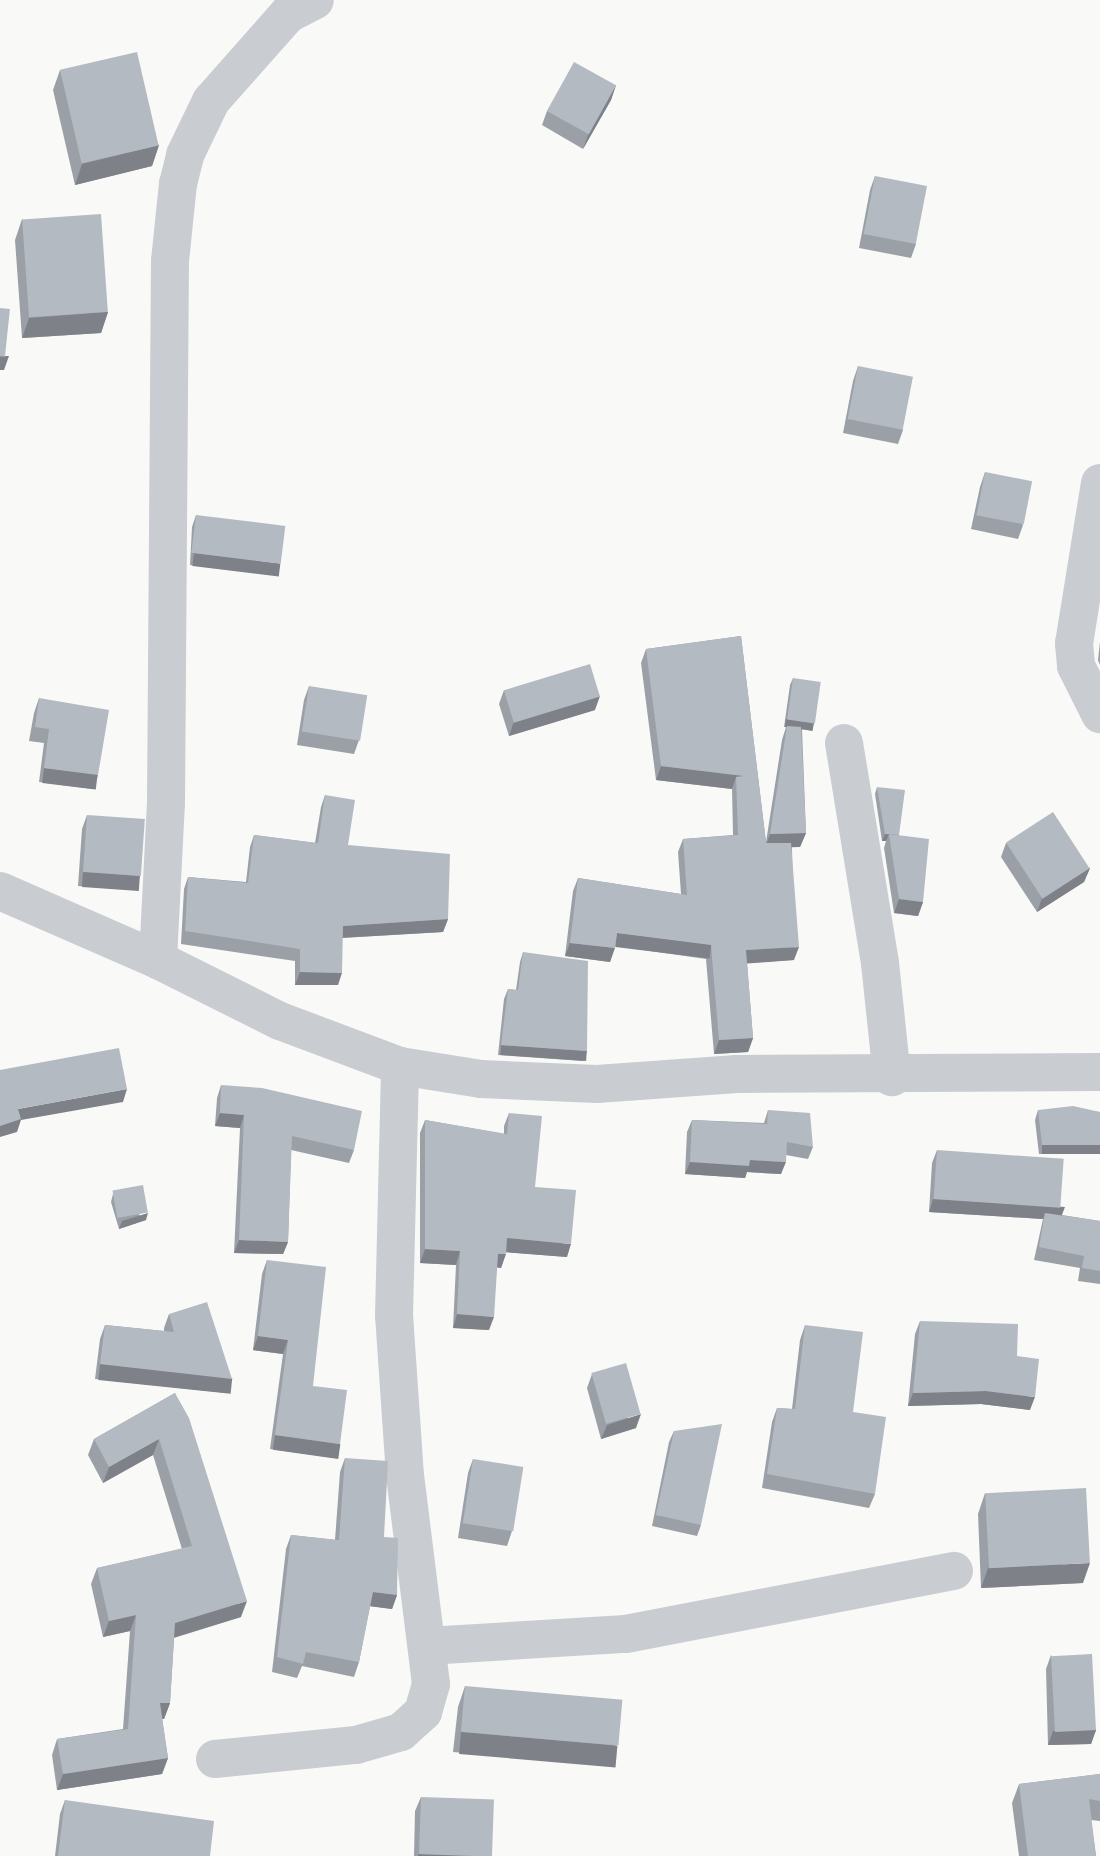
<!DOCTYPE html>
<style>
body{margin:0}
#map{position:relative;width:1100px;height:1856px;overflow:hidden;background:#f9faf7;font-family:Helvetica,sans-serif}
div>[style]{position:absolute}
.minor>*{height:38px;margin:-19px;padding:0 19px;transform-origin:19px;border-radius:19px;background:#c9ccd1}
.wall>*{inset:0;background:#9ba0a7}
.shaded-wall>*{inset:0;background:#7e8288;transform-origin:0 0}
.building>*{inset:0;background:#b4bac2;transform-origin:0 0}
span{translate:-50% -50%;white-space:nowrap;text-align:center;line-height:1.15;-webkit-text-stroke:8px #fff;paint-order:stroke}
</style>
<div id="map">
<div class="minor">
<div style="left:1100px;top:483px;width:162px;rotate:99.2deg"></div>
<div style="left:1074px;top:643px;width:23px;rotate:85deg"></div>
<div style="left:1076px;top:666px;width:54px;rotate:63.4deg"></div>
<div style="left:844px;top:743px;width:223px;rotate:80.7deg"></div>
<div style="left:880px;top:963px;width:115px;rotate:84deg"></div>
<div style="left:0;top:891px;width:172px;rotate:23.6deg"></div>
<div style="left:158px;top:960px;width:136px;rotate:26.6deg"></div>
<div style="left:280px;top:1021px;width:128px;rotate:20.6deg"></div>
<div style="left:400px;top:1066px;width:82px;rotate:9.1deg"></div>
<div style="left:481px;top:1079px;width:116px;rotate:2.5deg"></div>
<div style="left:597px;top:1084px;width:140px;rotate:-4.1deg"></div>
<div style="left:737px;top:1074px;width:363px;rotate:-0.3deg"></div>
<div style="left:158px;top:960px;width:157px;rotate:-87.1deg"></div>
<div style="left:166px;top:803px;width:542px;rotate:-89.58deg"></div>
<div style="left:170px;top:261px;width:77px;rotate:-84.1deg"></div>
<div style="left:178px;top:184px;width:30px;rotate:-76deg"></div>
<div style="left:185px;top:155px;width:60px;rotate:-64.3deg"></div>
<div style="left:211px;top:101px;width:116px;rotate:-48.5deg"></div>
<div style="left:288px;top:14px;width:30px;rotate:-27deg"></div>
<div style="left:427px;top:1646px;width:199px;rotate:-3.5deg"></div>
<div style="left:626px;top:1634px;width:334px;rotate:-10.9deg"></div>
<div style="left:215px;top:1759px;width:142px;rotate:-5.7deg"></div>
<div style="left:356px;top:1745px;width:47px;rotate:-16.1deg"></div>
<div style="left:401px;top:1732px;width:30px;rotate:-42deg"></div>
<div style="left:423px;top:1712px;width:29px;rotate:-74deg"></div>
<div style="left:431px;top:1684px;width:210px;rotate:-97.1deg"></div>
<div style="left:405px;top:1476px;width:160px;rotate:-93.9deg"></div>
<div style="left:394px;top:1316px;width:250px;rotate:-88.6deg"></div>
</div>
<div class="wall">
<div style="clip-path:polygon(60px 70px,159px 145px,152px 166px,75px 185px,53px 90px)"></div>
<div style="clip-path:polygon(616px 85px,611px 100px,583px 149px,542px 125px,547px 111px)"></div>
<div style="clip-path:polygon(875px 176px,916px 244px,911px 258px,859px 248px,870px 190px)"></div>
<div style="clip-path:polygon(22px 219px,108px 312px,101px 333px,22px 338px,15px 240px)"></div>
<div style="clip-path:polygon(858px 366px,903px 430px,898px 444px,843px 433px,853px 381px)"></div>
<div style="clip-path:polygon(985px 472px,1023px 525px,1018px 539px,971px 529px,980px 487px)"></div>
<div style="clip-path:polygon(196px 515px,276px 575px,190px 565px,192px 527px)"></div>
<div style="clip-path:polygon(741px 636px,766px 842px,782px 740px,786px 727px,784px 727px,790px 685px,793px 678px,814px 723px,812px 731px,802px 729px,806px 833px,800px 847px,792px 847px,794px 960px,747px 963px,753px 1038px,748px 1052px,714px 1054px,706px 959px,615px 946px,610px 962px,565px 956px,573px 891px,578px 878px,681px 894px,678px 852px,683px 839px,733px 835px,732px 789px,656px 780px,641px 663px,646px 649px)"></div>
<div style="clip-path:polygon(1100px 642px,1100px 665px,1098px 660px)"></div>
<div style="clip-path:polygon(309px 686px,359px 740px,354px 754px,297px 745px,304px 700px)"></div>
<div style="clip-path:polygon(504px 690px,595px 710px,509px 736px,499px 704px)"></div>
<div style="clip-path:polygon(39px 698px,98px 775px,93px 789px,39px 782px,44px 743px,29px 741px,34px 713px)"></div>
<div style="clip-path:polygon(877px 787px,899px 835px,923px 902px,918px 916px,894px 913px,884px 848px,886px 841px,882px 841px,875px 794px)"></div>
<div style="clip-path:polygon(325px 795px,348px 845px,448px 919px,443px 932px,342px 938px,338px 985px,295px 985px,295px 961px,181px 944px,184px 889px,188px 877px,246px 882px,250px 847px,254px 835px,315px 843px,321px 807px)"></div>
<div style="clip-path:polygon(87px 815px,140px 876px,135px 890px,78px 886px,82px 829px)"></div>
<div style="clip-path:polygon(1006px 843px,1090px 868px,1084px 882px,1037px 912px,1001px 857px)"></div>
<div style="clip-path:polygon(523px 952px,587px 1051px,583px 1061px,498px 1055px,504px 999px,508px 989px,516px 990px,520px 962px)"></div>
<div style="clip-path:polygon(221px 1085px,354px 1150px,349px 1163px,291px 1150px,288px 1242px,283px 1254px,234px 1253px,240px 1128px,215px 1126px,217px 1098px)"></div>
<div style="clip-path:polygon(768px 1110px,813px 1147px,808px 1159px,786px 1155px,781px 1174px,747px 1172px,745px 1178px,685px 1174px,687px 1132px,692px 1120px,764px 1123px)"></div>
<div style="clip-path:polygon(1038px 1110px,1100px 1112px,1100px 1154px,1039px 1154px,1035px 1120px)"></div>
<div style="clip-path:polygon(509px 1113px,535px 1187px,567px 1257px,506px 1252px,501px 1268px,497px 1267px,489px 1330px,453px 1328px,456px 1265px,420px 1263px,420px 1133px,425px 1120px,504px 1134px,504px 1126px)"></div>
<div style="clip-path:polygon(937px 1150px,1062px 1215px,1100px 1221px,1100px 1284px,1078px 1281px,1080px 1268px,1034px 1260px,1043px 1219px,929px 1212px,932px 1163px)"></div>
<div style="clip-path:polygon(113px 1194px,146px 1220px,119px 1229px,111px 1202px)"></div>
<div style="clip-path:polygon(267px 1260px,313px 1386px,340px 1444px,335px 1458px,270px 1449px,283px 1354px,253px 1350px,262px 1274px)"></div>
<div style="clip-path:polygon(169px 1314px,232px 1379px,227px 1393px,95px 1379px,100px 1339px,105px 1325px,164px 1331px,164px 1328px)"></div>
<div style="clip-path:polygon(920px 1321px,1017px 1356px,1030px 1410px,981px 1404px,908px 1406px,915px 1334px)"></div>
<div style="clip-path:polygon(805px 1325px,853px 1412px,875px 1494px,869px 1508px,762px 1488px,772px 1422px,777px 1408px,792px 1409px,800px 1340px)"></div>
<div style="clip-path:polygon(592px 1374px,636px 1428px,601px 1439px,587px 1388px)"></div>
<div style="clip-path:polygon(175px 1393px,241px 1617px,174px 1638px,170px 1703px,164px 1719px,162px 1719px,168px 1758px,162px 1774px,57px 1790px,52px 1755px,57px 1739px,123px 1729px,130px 1631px,103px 1637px,91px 1584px,97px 1568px,182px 1549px,153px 1455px,103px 1483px,88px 1455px,94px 1439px)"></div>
<div style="clip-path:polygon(674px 1431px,701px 1525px,697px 1536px,652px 1526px,669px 1442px)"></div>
<div style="clip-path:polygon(345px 1458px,384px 1537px,397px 1595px,392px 1609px,370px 1606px,359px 1662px,354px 1677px,302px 1666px,297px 1678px,272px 1672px,286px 1549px,291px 1535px,335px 1540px,340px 1472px)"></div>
<div style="clip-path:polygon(473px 1459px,512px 1531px,507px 1546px,458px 1538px,468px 1473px)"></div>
<div style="clip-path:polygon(985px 1493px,1083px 1583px,981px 1588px,978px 1514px)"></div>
<div style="clip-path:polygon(1051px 1655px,1096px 1730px,1091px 1744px,1048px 1745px,1046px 1669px)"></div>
<div style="clip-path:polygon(465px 1686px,617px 1746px,610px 1766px,453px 1752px,458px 1707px)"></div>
<div style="clip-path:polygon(1100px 1774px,1100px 1821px,1091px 1820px,1096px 1856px,1019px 1856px,1012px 1803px,1019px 1784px)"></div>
<div style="clip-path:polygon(421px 1797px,492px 1856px,414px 1856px,415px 1811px)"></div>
<div style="clip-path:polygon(65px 1800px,210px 1856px,55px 1856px,60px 1814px)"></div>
</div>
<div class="shaded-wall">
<div style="clip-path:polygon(616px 85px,611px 100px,583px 149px,588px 135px)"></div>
<div style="clip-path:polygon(159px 145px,152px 166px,75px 185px,82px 164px)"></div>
<div style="clip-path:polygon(108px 312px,101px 333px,22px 338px,29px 318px)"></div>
<div style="clip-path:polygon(0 356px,9px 356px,4px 370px,0 370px)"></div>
<div style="left:194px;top:553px;width:87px;height:13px;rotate:7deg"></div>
<div style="clip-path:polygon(600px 696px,595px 710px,509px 736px,514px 721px)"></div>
<div style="left:786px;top:719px;width:28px;height:8px;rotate:8deg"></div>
<div style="clip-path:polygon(661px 766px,744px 776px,736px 777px,732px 789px,656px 780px)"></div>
<div style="left:44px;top:768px;width:54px;height:15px;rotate:7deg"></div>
<div style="clip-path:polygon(806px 833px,800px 847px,765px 848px,770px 834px)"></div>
<div style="clip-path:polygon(885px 834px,899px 835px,889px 834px,886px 841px,882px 841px)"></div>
<div style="clip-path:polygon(1090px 868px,1084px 882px,1037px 912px,1042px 898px)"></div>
<div style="left:83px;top:872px;width:57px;height:15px;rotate:4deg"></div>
<div style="clip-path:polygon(899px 899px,923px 902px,918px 916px,894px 913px)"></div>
<div style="clip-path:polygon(448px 919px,443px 932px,338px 938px,343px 926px)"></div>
<div style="left:617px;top:933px;width:95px;height:14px;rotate:7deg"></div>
<div style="clip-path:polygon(570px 943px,615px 948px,610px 962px,565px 956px)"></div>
<div style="clip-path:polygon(799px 947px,794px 960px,741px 964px,746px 950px)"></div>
<div style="clip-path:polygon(300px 972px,342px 973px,338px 985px,295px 985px)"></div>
<div style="clip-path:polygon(753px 1038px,748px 1052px,714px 1054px,719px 1040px)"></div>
<div style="left:501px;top:1045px;width:86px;height:10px;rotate:4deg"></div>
<div style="clip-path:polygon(127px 1089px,123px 1102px,21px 1120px,17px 1132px,0 1137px,0 1126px,18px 1109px)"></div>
<div style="clip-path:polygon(220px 1113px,244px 1115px,240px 1128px,215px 1126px)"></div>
<div style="left:1042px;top:1145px;width:58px;height:9px"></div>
<div style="clip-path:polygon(750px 1160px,786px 1162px,781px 1174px,747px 1172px,745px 1178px,685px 1174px,690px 1162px)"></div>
<div style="clip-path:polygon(933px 1199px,1065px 1207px,1060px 1220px,1045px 1213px,1043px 1219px,929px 1212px)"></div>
<div style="clip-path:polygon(148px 1213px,146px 1220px,119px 1229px,122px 1221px)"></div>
<div style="clip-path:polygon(507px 1238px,571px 1244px,567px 1257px,502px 1252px)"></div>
<div style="clip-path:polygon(239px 1240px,288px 1242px,283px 1254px,234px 1253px)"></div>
<div style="clip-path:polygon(425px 1249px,460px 1251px,456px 1265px,420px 1263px)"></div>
<div style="clip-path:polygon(498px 1254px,506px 1254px,501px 1268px,493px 1267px)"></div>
<div style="clip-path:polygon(457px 1314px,494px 1317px,489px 1330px,453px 1328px)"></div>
<div style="clip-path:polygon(258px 1336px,288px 1340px,283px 1354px,253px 1350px)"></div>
<div style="left:100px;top:1364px;width:133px;height:16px;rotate:6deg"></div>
<div style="clip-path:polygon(986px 1391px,1035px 1397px,1030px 1410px,981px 1404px,908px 1406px,913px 1393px)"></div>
<div style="clip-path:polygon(641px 1414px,636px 1428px,601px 1439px,607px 1425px)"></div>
<div style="left:275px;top:1435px;width:66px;height:15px;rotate:8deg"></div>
<div style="clip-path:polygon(159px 1439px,153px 1455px,103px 1483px,109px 1467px)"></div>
<div style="clip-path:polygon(1090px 1563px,1083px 1583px,981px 1588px,988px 1568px)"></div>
<div style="clip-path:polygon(373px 1592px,397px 1595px,392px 1609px,368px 1606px)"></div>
<div style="clip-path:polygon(247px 1601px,241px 1617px,169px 1639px,175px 1623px)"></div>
<div style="clip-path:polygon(136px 1615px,130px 1631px,103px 1637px,109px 1621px)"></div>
<div style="clip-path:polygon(160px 1703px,170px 1703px,164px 1719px,154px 1719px)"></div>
<div style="clip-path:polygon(1096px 1730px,1091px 1744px,1048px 1745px,1053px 1731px)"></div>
<div style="left:461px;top:1732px;width:157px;height:22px;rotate:5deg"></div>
<div style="clip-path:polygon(168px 1758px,162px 1774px,57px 1790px,63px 1774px)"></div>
<div style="clip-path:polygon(418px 1854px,467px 1856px,418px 1856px)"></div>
</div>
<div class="building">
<div style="left:137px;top:52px;width:96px;height:79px;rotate:77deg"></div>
<div style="left:574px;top:62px;width:48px;height:56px;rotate:29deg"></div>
<div style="left:875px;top:176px;width:53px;height:59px;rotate:11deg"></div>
<div style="left:101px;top:214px;width:98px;height:79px;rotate:86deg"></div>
<div style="left:0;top:308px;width:10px;height:48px;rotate:6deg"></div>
<div style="left:858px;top:366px;width:56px;height:54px;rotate:11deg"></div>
<div style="left:985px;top:472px;width:48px;height:44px;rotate:11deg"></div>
<div style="left:196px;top:515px;width:90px;height:38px;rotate:7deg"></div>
<div style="clip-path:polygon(741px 636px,766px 843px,791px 843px,799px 947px,746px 950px,753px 1038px,719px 1040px,711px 945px,617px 933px,615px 948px,570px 943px,578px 878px,687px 895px,683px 839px,738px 835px,736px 777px,744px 776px,661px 766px,646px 649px)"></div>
<div style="left:590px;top:664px;width:34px;height:90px;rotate:73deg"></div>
<div style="left:793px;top:678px;width:28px;height:42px;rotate:8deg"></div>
<div style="left:309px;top:686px;width:59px;height:46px;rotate:9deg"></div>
<div style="clip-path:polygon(39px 698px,109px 710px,98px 775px,44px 768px,49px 729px,35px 727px)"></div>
<div style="clip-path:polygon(787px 726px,801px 727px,806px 833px,770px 834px)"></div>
<div style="clip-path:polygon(877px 787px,905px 790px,899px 835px,885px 834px)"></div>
<div style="clip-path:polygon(325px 795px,355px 800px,348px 845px,450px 854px,448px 919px,343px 926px,342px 973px,300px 972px,300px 949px,185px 931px,188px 877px,248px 883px,254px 835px,318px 843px)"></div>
<div style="left:1053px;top:812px;width:67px;height:56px;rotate:57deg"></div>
<div style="left:87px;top:815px;width:58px;height:57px;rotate:4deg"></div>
<div style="clip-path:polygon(889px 834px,929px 839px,923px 902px,899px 899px)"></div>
<div style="clip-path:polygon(523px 952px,588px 961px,587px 1051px,501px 1045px,508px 989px,518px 990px)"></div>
<div style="clip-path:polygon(119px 1048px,127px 1089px,18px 1109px,21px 1119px,0 1126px,0 1070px)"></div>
<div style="clip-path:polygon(221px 1085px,262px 1088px,362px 1111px,354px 1150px,292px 1136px,288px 1242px,239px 1240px,244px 1115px,220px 1113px)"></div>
<div style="clip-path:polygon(1073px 1106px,1100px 1112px,1100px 1145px,1042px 1145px,1038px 1110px)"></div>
<div style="clip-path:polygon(768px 1110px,810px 1113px,813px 1147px,787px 1142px,786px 1162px,750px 1160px,749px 1166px,690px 1162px,692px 1120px,767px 1124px)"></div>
<div style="clip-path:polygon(509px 1113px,542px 1116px,535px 1187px,576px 1190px,571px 1244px,507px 1238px,506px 1254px,498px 1254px,494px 1317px,457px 1314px,460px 1251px,425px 1249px,425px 1120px,507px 1134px)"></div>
<div style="left:937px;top:1150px;width:127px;height:49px;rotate:4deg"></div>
<div style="left:143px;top:1185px;width:28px;height:31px;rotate:80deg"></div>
<div style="clip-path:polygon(1045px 1213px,1100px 1221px,1100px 1271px,1082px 1268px,1084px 1256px,1039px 1247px)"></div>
<div style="clip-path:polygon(267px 1260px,326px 1267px,313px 1386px,347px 1390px,340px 1444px,275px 1435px,288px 1340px,258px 1336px)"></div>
<div style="clip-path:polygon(207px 1302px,232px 1379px,100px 1364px,105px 1325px,174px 1332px,169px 1314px)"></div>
<div style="clip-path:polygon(920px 1321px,1018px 1324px,1017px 1356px,1039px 1359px,1035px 1397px,986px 1391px,913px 1393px)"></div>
<div style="clip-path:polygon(805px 1325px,863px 1332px,853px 1412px,886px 1417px,875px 1494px,767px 1474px,777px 1408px,795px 1409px)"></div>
<div style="left:626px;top:1363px;width:53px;height:36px;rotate:74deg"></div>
<div style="clip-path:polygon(175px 1393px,189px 1418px,247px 1601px,175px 1623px,170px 1703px,160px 1703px,168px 1758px,63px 1774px,57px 1739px,128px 1729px,136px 1615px,109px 1621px,97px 1568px,192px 1546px,159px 1439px,109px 1467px,94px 1439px)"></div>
<div style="clip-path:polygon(722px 1424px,701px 1525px,656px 1515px,674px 1431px)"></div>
<div style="clip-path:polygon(345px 1458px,388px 1461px,384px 1537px,398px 1538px,397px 1595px,373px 1592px,359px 1662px,306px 1652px,303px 1664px,277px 1657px,291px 1535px,339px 1540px)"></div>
<div style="left:473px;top:1459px;width:51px;height:65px;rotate:9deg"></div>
<div style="left:1086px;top:1488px;width:75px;height:101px;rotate:87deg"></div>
<div style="left:1092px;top:1654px;width:76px;height:41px;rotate:87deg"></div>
<div style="left:465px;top:1686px;width:158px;height:46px;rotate:5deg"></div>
<div style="clip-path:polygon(1100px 1774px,1100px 1801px,1089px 1799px,1096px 1856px,1028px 1856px,1019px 1784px)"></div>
<div style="left:421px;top:1797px;width:73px;height:57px;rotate:2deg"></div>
<div style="clip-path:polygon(65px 1800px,214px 1821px,210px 1856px,58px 1856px)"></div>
</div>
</div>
